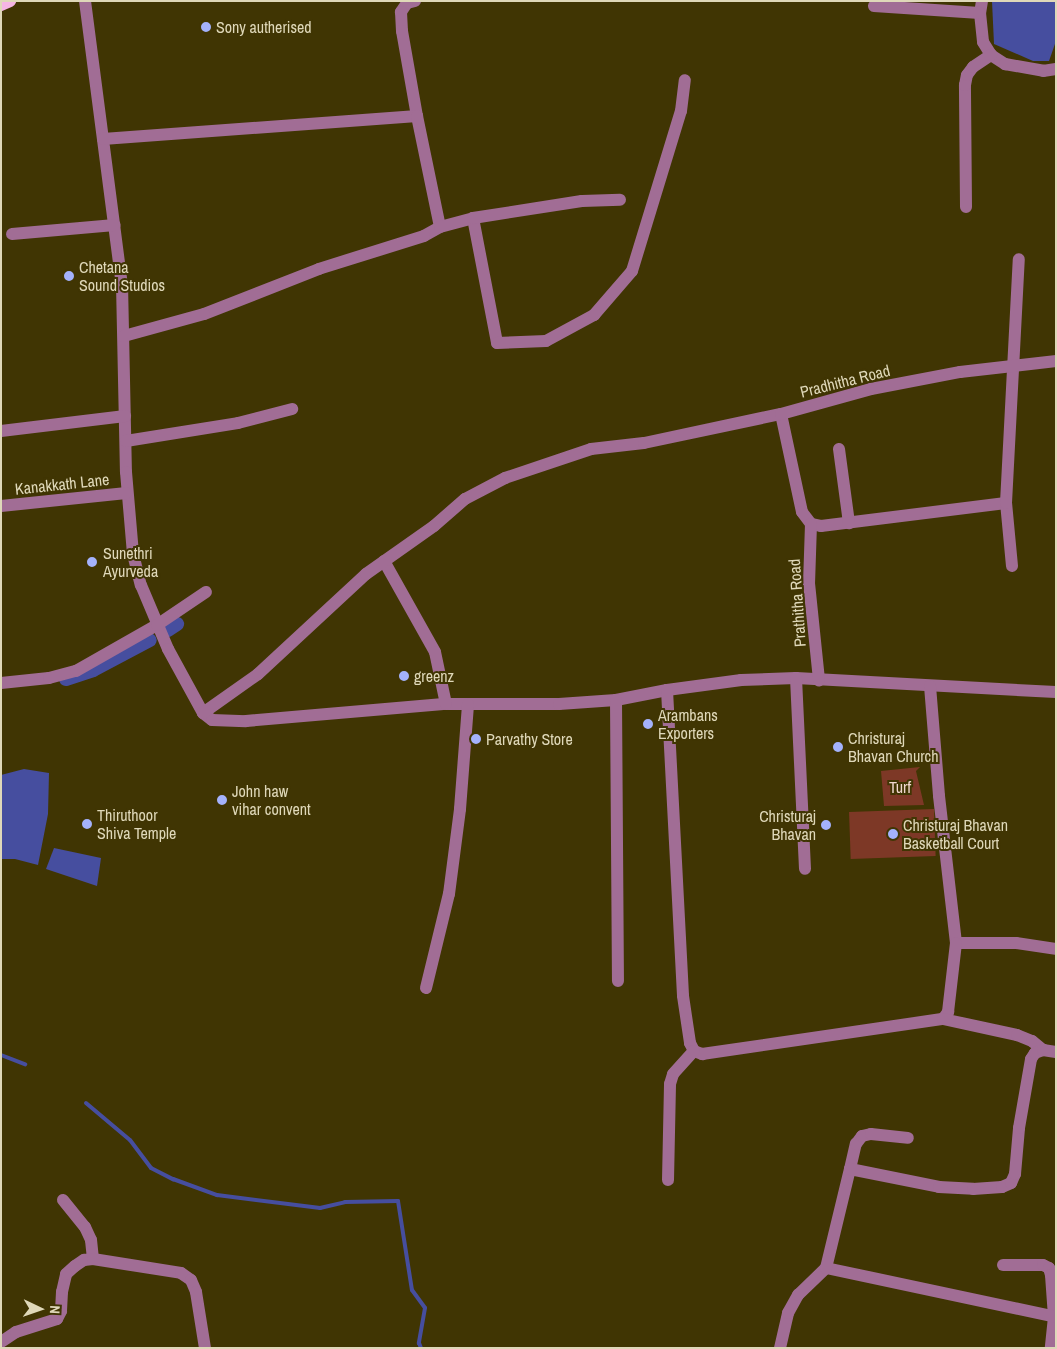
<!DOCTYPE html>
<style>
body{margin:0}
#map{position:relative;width:1057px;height:1349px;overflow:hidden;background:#403503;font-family:"Archivo Narrow",sans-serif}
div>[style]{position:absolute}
.green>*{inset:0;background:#7d3826;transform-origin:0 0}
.water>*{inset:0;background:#464e9f}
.stream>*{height:4px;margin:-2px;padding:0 2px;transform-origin:2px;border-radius:2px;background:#464e9f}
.canal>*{height:14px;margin:-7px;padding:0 7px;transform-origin:7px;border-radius:7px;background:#464e9f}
.minor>*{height:12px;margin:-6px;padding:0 6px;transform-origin:6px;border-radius:6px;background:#a16d95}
.major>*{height:12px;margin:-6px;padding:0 6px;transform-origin:6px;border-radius:6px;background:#f5b5e4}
.dots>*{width:14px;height:14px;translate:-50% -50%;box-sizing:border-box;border:2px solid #403503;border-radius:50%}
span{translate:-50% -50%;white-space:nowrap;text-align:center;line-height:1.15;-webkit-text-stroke:4px #403503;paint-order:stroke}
.poi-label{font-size:16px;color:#dfd8b9}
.left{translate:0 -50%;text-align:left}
.right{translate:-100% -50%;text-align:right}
.street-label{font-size:16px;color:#dfd8b9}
.park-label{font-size:16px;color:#f1d7cf}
.frame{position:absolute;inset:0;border:2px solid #dfd8b9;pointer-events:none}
.north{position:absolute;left:15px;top:1284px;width:50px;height:50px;-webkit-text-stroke:4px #403503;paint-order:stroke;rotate:93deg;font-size:14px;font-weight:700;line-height:20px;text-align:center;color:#dfd8b9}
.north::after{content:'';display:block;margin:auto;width:18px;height:22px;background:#dfd8b9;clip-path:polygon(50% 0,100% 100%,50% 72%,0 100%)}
</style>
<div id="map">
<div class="green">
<div style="clip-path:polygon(920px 767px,916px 771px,924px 805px,884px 806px,881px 771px)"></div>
<div style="left:934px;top:809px;width:47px;height:85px;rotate:88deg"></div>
</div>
<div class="water">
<div style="clip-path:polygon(992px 1px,1056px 1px,1056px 41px,1049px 61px,1033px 61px,994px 44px)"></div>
<div style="clip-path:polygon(24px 769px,49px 773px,48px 814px,38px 865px,15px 859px,1px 859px,1px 775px)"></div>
<div style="clip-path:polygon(54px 848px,101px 858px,97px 886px,46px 869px)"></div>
</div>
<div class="stream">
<div style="left:1px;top:1055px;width:26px;rotate:21deg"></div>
<div style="left:86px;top:1103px;width:57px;rotate:40.1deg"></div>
<div style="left:130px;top:1140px;width:35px;rotate:53deg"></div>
<div style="left:151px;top:1168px;width:25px;rotate:27deg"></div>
<div style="left:173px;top:1179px;width:47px;rotate:20deg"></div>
<div style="left:217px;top:1195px;width:104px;rotate:7.2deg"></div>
<div style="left:320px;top:1208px;width:26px;rotate:-13deg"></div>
<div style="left:345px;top:1202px;width:53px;rotate:-1.1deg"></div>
<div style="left:398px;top:1201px;width:90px;rotate:81.1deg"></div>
<div style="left:412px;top:1290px;width:22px;rotate:54deg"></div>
<div style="left:425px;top:1308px;width:36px;rotate:100deg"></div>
<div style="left:419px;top:1343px;width:5px;rotate:68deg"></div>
</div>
<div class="canal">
<div style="left:168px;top:630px;width:11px;rotate:-34deg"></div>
<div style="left:66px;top:679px;width:28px;rotate:-18deg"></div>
<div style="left:93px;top:670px;width:64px;rotate:-27.8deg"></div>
</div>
<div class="minor">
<div style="left:85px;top:1px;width:285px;rotate:82.6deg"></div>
<div style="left:122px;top:284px;width:188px;rotate:88.8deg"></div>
<div style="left:126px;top:472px;width:82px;rotate:85.1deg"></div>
<div style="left:133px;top:554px;width:32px;rotate:76deg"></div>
<div style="left:141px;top:585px;width:69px;rotate:67.1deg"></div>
<div style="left:168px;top:649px;width:73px;rotate:61.3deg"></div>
<div style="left:203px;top:713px;width:11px;rotate:38deg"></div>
<div style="left:212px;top:720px;width:34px;rotate:2deg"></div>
<div style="left:246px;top:721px;width:201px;rotate:-4.9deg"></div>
<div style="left:446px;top:704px;width:113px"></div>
<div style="left:559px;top:704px;width:57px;rotate:-4deg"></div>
<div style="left:616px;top:700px;width:52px;rotate:-11.1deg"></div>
<div style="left:667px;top:690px;width:75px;rotate:-7.7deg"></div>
<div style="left:741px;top:680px;width:55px;rotate:-2.1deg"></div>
<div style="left:796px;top:678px;width:260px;rotate:3.1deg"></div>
<div style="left:415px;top:1px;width:8px;rotate:166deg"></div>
<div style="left:407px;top:3px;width:11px;rotate:124deg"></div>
<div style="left:401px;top:12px;width:19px;rotate:87deg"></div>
<div style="left:402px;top:31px;width:86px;rotate:80deg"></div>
<div style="left:982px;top:1px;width:12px;rotate:99deg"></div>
<div style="left:980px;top:13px;width:29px;rotate:84deg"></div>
<div style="left:983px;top:42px;width:15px;rotate:58deg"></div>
<div style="left:991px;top:55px;width:17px;rotate:33deg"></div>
<div style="left:1005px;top:64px;width:39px;rotate:10deg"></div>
<div style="left:1043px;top:71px;width:13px;rotate:-9deg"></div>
<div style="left:874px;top:6px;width:106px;rotate:3.8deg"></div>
<div style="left:103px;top:139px;width:315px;rotate:-4.2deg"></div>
<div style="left:417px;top:116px;width:113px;rotate:78.3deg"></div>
<div style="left:440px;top:227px;width:18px;rotate:151deg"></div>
<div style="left:424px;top:236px;width:110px;rotate:162.6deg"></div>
<div style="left:319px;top:269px;width:123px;rotate:158.6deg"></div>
<div style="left:204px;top:314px;width:83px;rotate:164.6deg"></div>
<div style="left:966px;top:207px;width:122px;rotate:-90.5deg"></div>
<div style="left:965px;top:85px;width:10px;rotate:-79deg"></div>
<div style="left:967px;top:75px;width:10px;rotate:-53deg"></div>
<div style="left:973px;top:67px;width:22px;rotate:-34deg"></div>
<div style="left:473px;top:218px;width:127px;rotate:79.1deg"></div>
<div style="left:497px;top:343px;width:49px;rotate:-2.3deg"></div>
<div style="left:546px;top:341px;width:55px;rotate:-28.4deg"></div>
<div style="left:594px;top:315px;width:58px;rotate:-49.2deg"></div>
<div style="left:632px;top:271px;width:167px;rotate:-73deg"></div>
<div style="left:681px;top:111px;width:31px;rotate:-83deg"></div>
<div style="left:440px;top:227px;width:34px;rotate:-15deg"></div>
<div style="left:473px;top:218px;width:110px;rotate:-8.9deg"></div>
<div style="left:582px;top:201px;width:38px;rotate:-2deg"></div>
<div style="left:12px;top:234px;width:103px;rotate:-5deg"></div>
<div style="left:781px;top:414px;width:100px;rotate:77.9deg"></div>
<div style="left:802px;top:512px;width:15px;rotate:53deg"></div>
<div style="left:811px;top:524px;width:10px;rotate:11deg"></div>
<div style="left:821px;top:526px;width:186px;rotate:-7.1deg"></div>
<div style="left:1px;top:431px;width:125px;rotate:-6.9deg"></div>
<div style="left:126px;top:441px;width:113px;rotate:-9.1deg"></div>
<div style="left:238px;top:423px;width:56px;rotate:-14.5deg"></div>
<div style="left:839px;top:449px;width:75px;rotate:82.3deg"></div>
<div style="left:1px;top:506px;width:126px;rotate:-5.9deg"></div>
<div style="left:811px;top:524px;width:59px;rotate:91.9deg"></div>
<div style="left:809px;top:583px;width:98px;rotate:84.1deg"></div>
<div style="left:384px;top:561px;width:104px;rotate:60.7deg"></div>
<div style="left:435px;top:652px;width:53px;rotate:78.1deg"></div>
<div style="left:1012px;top:566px;width:63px;rotate:-95.4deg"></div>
<div style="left:1006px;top:503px;width:244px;rotate:-87deg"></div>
<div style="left:796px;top:678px;width:191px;rotate:87.3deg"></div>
<div style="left:1px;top:683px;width:48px;rotate:-5.9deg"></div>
<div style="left:49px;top:678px;width:28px;rotate:-15deg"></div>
<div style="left:76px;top:671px;width:93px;rotate:-29.6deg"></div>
<div style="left:157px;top:625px;width:59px;rotate:-34deg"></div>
<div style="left:930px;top:686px;width:110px;rotate:85.3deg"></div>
<div style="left:939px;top:796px;width:148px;rotate:83.4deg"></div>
<div style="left:956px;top:943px;width:60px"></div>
<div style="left:1016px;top:943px;width:40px;rotate:8.5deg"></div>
<div style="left:667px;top:690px;width:306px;rotate:87deg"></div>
<div style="left:683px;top:996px;width:48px;rotate:81.5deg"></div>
<div style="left:690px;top:1043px;width:9px;rotate:63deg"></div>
<div style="left:694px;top:1051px;width:9px;rotate:21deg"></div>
<div style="left:702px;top:1054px;width:244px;rotate:-8.3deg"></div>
<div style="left:943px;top:1019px;width:9px;rotate:-54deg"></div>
<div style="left:948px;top:1012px;width:69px;rotate:-83.4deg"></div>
<div style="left:616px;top:700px;width:281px;rotate:89.6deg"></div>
<div style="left:203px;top:713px;width:67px;rotate:-35.3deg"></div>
<div style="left:258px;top:674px;width:147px;rotate:-42.8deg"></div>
<div style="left:366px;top:574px;width:83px;rotate:-35.2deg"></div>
<div style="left:434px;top:526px;width:41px;rotate:-41.1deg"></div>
<div style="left:465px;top:499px;width:45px;rotate:-27.7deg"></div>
<div style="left:505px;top:478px;width:91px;rotate:-18.6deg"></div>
<div style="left:591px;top:449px;width:53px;rotate:-6.5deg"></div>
<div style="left:644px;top:443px;width:140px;rotate:-12deg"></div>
<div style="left:781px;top:414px;width:93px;rotate:-15.5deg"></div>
<div style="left:871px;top:389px;width:91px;rotate:-10.8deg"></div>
<div style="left:960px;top:372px;width:97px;rotate:-6.5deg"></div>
<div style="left:426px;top:988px;width:97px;rotate:-76.3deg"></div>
<div style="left:449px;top:894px;width:86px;rotate:-82.6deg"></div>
<div style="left:460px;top:809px;width:105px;rotate:-85.6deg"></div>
<div style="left:943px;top:1019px;width:76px;rotate:12.2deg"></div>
<div style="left:1017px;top:1035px;width:16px;rotate:22deg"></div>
<div style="left:1032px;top:1041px;width:14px;rotate:39deg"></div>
<div style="left:850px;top:1169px;width:26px;rotate:-77deg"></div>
<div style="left:856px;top:1144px;width:10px;rotate:-53deg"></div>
<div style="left:862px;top:1136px;width:9px;rotate:-13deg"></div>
<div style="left:871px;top:1134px;width:37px;rotate:6deg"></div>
<div style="left:668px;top:1180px;width:96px;rotate:-88.8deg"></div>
<div style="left:670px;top:1084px;width:10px;rotate:-73deg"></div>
<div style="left:673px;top:1074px;width:31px;rotate:-48deg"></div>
<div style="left:63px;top:1200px;width:35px;rotate:51deg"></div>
<div style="left:85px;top:1227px;width:14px;rotate:65deg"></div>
<div style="left:91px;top:1240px;width:19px;rotate:84deg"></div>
<div style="left:1003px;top:1265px;width:40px"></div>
<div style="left:1043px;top:1265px;width:7px;rotate:27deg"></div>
<div style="left:1049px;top:1268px;width:7px;rotate:74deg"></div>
<div style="left:1051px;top:1275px;width:42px;rotate:85.9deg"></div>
<div style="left:1054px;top:1317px;width:31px;rotate:96deg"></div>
<div style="left:826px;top:1268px;width:235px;rotate:12deg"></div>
<div style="left:1px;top:1342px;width:18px;rotate:-34deg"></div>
<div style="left:16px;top:1332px;width:43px;rotate:-17.6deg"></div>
<div style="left:57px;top:1319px;width:9px;rotate:-63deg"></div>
<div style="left:61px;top:1311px;width:19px;rotate:-87deg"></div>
<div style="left:62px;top:1292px;width:18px;rotate:-77deg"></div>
<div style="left:66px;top:1274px;width:12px;rotate:-42deg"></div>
<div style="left:75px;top:1266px;width:11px;rotate:-34deg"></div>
<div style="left:84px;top:1260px;width:9px;rotate:-6deg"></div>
<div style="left:93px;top:1259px;width:89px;rotate:9deg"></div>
<div style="left:181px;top:1273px;width:12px;rotate:35deg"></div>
<div style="left:191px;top:1280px;width:13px;rotate:67deg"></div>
<div style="left:196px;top:1292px;width:57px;rotate:80.9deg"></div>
<div style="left:780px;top:1348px;width:36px;rotate:-77deg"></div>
<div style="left:788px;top:1313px;width:21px;rotate:-61deg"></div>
<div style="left:798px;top:1295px;width:39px;rotate:-44deg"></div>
<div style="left:826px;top:1268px;width:102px;rotate:-76.4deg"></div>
<div style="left:850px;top:1169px;width:91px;rotate:11.4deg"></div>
<div style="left:939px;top:1187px;width:34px;rotate:3deg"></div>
<div style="left:973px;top:1189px;width:29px;rotate:-4deg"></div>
<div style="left:1002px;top:1187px;width:10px;rotate:-24deg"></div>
<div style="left:1011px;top:1183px;width:10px;rotate:-66deg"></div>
<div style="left:1015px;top:1174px;width:46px;rotate:-85deg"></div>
<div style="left:1019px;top:1128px;width:70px;rotate:-80.1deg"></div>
<div style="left:1031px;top:1059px;width:7px;rotate:-56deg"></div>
<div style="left:1035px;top:1053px;width:9px;rotate:-21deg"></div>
<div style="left:1043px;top:1050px;width:13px;rotate:9deg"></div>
</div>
<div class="major">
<div style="left:1px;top:5px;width:10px;rotate:-24deg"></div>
</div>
<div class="dots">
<div style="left:206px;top:27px;background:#a4b2fc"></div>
<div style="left:69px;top:276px;background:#a4b2fc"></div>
<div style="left:92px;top:562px;background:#a4b2fc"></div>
<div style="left:404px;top:676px;background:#a4b2fc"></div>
<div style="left:648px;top:724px;background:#a4b2fc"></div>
<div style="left:476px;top:739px;background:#a4b2fc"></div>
<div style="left:838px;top:747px;background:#a4b2fc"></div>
<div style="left:222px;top:800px;background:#a4b2fc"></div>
<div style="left:87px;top:824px;background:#a4b2fc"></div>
<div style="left:826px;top:825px;background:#a4b2fc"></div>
<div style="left:893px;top:834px;background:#a4b2fc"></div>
</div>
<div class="poi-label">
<span class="left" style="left:216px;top:27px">Sony autherised</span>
<span class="left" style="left:79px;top:276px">Chetana<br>Sound Studios</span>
<span class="left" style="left:103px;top:562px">Sunethri<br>Ayurveda</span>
<span class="left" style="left:414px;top:676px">greenz</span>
<span class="left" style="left:658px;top:724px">Arambans<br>Exporters</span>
<span class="left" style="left:848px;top:747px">Christuraj<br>Bhavan Church</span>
<span class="left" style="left:486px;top:739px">Parvathy Store</span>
<span class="left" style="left:232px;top:800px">John haw<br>vihar convent</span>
<span class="left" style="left:97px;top:824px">Thiruthoor<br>Shiva Temple</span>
<span class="right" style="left:816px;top:825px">Christuraj<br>Bhavan</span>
<span class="left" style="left:903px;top:834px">Christuraj Bhavan<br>Basketball Court</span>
</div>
<div class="street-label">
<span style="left:845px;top:381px;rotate:-14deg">Pradhitha Road</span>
<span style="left:62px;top:484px;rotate:-6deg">Kanakkath Lane</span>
<span style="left:797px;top:603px;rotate:-94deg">Prathitha Road</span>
</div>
<div class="park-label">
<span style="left:900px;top:787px">Turf</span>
</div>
<div class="frame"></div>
<div class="north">N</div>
</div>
